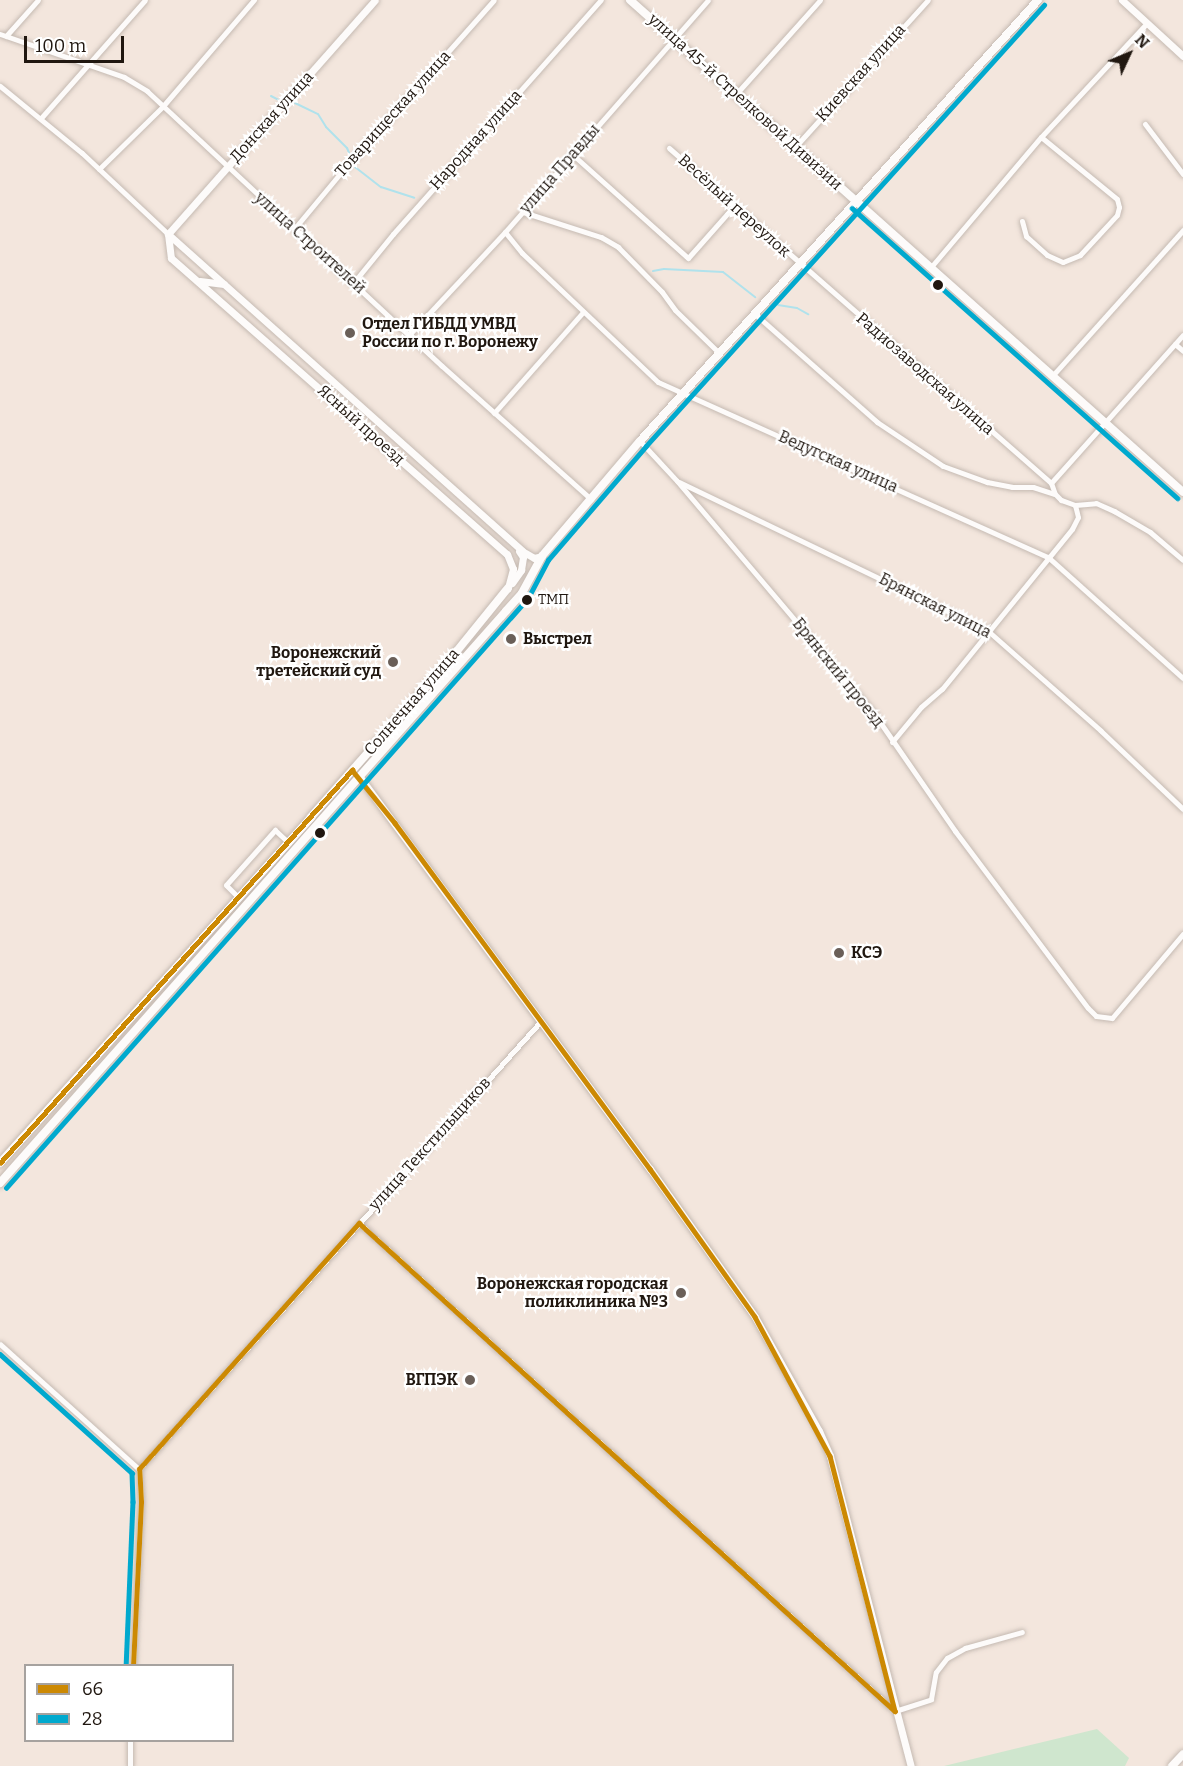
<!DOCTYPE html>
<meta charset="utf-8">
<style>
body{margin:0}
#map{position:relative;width:1183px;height:1766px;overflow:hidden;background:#f3e6dd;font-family:Bitter,serif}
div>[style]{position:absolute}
.green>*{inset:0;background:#cfe6ce}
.stream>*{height:2px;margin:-1px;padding:0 1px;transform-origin:1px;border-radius:1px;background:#b0e2ec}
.roads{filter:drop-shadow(0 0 2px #c5bab2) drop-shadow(0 0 2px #c5bab2)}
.minor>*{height:5px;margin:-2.5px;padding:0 2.5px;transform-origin:2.5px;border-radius:2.5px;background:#fdfbfa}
.tertiary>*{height:7px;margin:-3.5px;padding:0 3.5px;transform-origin:3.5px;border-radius:3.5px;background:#fdfbfa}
.secondary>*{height:8px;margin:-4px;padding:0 4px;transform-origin:4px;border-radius:4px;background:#fdfbfa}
.primary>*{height:8px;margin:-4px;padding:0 4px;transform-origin:4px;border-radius:4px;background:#fdfbfa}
.bus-1>*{height:4.5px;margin:-2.25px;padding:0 2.25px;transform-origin:2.25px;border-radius:2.25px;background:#cc8903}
.bus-2>*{height:4.5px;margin:-2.25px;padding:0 2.25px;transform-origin:2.25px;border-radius:2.25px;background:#00a9ce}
.dots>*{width:16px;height:16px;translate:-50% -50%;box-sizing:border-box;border:3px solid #fff;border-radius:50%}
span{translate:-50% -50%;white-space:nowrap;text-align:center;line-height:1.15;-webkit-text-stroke:4.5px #fff;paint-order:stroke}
.bus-label{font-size:14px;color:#201710}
.left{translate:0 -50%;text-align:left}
.street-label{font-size:16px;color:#201710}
.poi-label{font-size:16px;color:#201710;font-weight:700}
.right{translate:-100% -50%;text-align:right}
.legend{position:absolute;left:24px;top:1664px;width:210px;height:78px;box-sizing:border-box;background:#fff;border:2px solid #a6a29f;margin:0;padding:8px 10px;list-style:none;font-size:18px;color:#201710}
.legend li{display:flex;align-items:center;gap:12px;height:30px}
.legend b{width:30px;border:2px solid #a6a29f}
.north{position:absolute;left:1099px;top:24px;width:60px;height:60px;-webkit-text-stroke:4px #fff;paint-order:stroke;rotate:46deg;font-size:16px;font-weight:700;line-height:24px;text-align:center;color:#201710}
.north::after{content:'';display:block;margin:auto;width:21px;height:27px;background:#201710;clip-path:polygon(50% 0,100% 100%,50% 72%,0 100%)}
.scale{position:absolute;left:24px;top:36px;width:100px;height:27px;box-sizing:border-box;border:3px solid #201710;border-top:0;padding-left:8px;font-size:18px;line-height:21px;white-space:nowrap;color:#201710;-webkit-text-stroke:4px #fff;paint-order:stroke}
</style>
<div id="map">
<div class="green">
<div style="clip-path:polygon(1097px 1729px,1129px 1758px,1125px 1766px,944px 1766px)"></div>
</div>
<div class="stream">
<div style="left:271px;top:96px;width:9px;rotate:27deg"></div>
<div style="left:295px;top:103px;width:25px;rotate:26deg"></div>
<div style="left:318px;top:114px;width:15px;rotate:58deg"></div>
<div style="left:326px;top:127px;width:30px;rotate:45deg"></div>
<div style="left:347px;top:148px;width:21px;rotate:67deg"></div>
<div style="left:355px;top:167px;width:33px;rotate:38deg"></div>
<div style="left:381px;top:187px;width:35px;rotate:18deg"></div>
<div style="left:653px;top:271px;width:11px;rotate:-10deg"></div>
<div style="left:664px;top:269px;width:59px;rotate:2.9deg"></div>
<div style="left:723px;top:272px;width:41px;rotate:38deg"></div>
<div style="left:778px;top:305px;width:19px;rotate:9deg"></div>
<div style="left:797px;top:308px;width:13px;rotate:29deg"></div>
</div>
<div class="roads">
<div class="minor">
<div style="left:0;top:34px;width:131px;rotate:19.1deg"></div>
<div style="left:124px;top:77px;width:27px;rotate:31deg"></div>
<div style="left:147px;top:91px;width:403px;rotate:43deg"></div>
<div style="left:442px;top:366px;width:200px;rotate:41.8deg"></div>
<div style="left:6px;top:36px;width:48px;rotate:-48.4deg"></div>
<div style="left:0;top:86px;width:106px;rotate:39.3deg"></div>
<div style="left:82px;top:153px;width:118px;rotate:43.3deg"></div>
<div style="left:736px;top:94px;width:126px;rotate:-48.2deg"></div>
<div style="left:41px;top:118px;width:157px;rotate:-48.6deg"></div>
<div style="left:1145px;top:124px;width:63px;rotate:52.8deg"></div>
<div style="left:795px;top:147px;width:198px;rotate:-47.9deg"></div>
<div style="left:669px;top:148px;width:508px;rotate:41.25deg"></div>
<div style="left:572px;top:154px;width:156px;rotate:41.9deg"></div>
<div style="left:688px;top:258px;width:69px;rotate:-48.5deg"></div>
<div style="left:99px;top:169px;width:90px;rotate:-44.5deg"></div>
<div style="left:163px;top:106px;width:140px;rotate:-49.4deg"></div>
<div style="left:523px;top:212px;width:82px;rotate:17.8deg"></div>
<div style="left:601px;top:237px;width:20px;rotate:30deg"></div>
<div style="left:618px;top:247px;width:63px;rotate:45.6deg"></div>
<div style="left:662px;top:292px;width:22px;rotate:54deg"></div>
<div style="left:675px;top:310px;width:62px;rotate:44.3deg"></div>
<div style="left:1022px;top:221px;width:16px;rotate:75deg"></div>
<div style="left:1026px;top:236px;width:28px;rotate:42deg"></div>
<div style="left:1047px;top:255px;width:17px;rotate:24deg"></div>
<div style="left:1063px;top:262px;width:18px;rotate:-22deg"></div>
<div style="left:1080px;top:255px;width:54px;rotate:-47.2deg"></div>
<div style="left:1117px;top:215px;width:8px;rotate:-76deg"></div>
<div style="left:1119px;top:207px;width:8px;rotate:-104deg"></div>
<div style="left:1117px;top:199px;width:98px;rotate:-140.8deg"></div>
<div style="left:294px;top:229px;width:77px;rotate:-50.3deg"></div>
<div style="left:343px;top:170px;width:227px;rotate:-48.4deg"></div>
<div style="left:505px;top:232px;width:27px;rotate:51deg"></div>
<div style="left:522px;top:253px;width:187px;rotate:43.5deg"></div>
<div style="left:658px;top:382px;width:427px;rotate:24.2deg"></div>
<div style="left:1048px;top:557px;width:181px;rotate:41.9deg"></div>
<div style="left:931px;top:267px;width:170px;rotate:-49.8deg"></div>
<div style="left:1041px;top:137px;width:156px;rotate:-47.1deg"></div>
<div style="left:354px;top:282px;width:62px;rotate:-50.9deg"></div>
<div style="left:393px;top:234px;width:313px;rotate:-48.4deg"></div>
<div style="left:755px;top:314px;width:163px;rotate:41.5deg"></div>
<div style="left:877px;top:422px;width:79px;rotate:33.7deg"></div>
<div style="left:943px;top:466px;width:47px;rotate:20deg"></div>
<div style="left:987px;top:482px;width:25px;rotate:11deg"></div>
<div style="left:1012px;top:487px;width:21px"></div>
<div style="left:1033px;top:487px;width:22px;rotate:18deg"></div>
<div style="left:409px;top:335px;width:141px;rotate:-47deg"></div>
<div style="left:505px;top:232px;width:308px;rotate:-48.8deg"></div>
<div style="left:1175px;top:344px;width:11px;rotate:41deg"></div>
<div style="left:1053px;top:375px;width:195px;rotate:-48.1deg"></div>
<div style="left:494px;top:413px;width:135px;rotate:-48.6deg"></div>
<div style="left:640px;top:441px;width:54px;rotate:47.2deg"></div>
<div style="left:677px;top:481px;width:303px;rotate:49.7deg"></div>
<div style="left:873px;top:712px;width:145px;rotate:55.4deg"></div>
<div style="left:955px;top:831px;width:221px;rotate:53.1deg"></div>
<div style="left:1088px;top:1008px;width:11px;rotate:45deg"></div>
<div style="left:1096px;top:1016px;width:16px;rotate:7deg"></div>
<div style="left:1112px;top:1018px;width:110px;rotate:-49.8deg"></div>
<div style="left:679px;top:482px;width:342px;rotate:25.7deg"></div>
<div style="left:987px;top:630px;width:152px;rotate:41.5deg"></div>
<div style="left:1101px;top:731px;width:113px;rotate:43.6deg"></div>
<div style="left:1075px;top:505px;width:21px;rotate:-5deg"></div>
<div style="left:1096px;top:503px;width:20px;rotate:24deg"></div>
<div style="left:1114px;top:511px;width:42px;rotate:30.3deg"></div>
<div style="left:1150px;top:532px;width:43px;rotate:40.3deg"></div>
<div style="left:892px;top:742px;width:45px;rotate:-50.4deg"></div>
<div style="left:921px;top:707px;width:28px;rotate:-41deg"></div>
<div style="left:942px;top:689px;width:206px;rotate:-50.9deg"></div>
<div style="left:1072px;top:529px;width:13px;rotate:-63deg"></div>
<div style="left:1078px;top:517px;width:12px;rotate:-104deg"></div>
<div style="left:1075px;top:505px;width:15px;rotate:-160deg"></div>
<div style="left:1061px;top:500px;width:8px;rotate:-135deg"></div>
<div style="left:1055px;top:494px;width:12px;rotate:-110deg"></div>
<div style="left:1051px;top:483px;width:198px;rotate:-48.3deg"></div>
<div style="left:238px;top:897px;width:17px;rotate:-135deg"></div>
<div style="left:226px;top:885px;width:74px;rotate:-48.3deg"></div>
<div style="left:275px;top:830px;width:19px;rotate:43deg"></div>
<div style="left:359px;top:1223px;width:725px;rotate:42.32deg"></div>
<div style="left:895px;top:1711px;width:38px;rotate:-18deg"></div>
<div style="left:931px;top:1699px;width:27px;rotate:-80deg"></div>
<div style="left:936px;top:1672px;width:18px;rotate:-52deg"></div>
<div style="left:947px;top:1658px;width:21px;rotate:-29deg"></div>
<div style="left:965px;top:1648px;width:59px;rotate:-15.7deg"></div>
<div style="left:0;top:1344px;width:187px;rotate:42deg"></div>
<div style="left:133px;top:1666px;width:164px;rotate:-87.2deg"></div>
<div style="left:141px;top:1502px;width:33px;rotate:-93deg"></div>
<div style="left:139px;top:1469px;width:602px;rotate:-48.1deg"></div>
<div style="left:130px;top:1766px;width:26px;rotate:-90deg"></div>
</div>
<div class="tertiary">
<div style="left:1122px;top:0;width:83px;rotate:42.6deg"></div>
<div style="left:168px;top:234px;width:24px;rotate:83deg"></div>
<div style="left:171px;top:258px;width:448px;rotate:41.4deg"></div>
<div style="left:507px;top:554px;width:16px;rotate:68deg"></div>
<div style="left:513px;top:569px;width:20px;rotate:105deg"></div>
<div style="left:168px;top:234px;width:475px;rotate:41.8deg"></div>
<div style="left:522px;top:551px;width:14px;rotate:30deg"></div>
<div style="left:534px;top:558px;width:8px;rotate:-14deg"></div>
<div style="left:168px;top:234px;width:312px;rotate:-48.5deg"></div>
<div style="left:200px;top:281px;width:24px;rotate:7deg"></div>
<div style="left:512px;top:583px;width:16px;rotate:-55deg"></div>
<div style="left:521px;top:570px;width:13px;rotate:-81deg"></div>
<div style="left:523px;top:557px;width:7px;rotate:-124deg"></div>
<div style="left:359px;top:776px;width:489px;rotate:53.5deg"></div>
<div style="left:650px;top:1169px;width:181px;rotate:54.6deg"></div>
<div style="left:755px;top:1317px;width:131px;rotate:60.7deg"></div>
<div style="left:819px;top:1431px;width:27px;rotate:66deg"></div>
<div style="left:830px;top:1456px;width:320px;rotate:75.4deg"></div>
</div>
<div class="secondary">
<div style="left:630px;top:0;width:740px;rotate:41.66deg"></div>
<div style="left:0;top:1163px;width:465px;rotate:-48deg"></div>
<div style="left:311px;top:817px;width:207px;rotate:-48.5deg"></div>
<div style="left:448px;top:662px;width:95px;rotate:-51deg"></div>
<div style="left:0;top:1183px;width:764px;rotate:-48.5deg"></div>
<div style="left:506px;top:611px;width:24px;rotate:-48deg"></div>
<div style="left:522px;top:593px;width:42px;rotate:-61.6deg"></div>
<div style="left:542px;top:556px;width:151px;rotate:-49.6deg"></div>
<div style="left:640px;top:441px;width:594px;rotate:-47.93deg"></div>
</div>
<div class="primary">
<div style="left:1172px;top:1766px;width:16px;rotate:-47deg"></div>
</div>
</div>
<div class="bus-1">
<div style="left:0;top:1163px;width:528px;rotate:-48.15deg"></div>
<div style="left:352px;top:770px;width:68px;rotate:50.9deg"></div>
<div style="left:395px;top:823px;width:430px;rotate:53.6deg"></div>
<div style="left:650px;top:1169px;width:181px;rotate:54.6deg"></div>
<div style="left:755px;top:1317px;width:158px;rotate:61.7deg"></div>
<div style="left:830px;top:1456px;width:263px;rotate:75.7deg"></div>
<div style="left:359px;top:1223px;width:725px;rotate:42.32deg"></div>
<div style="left:133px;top:1666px;width:164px;rotate:-87.2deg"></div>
<div style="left:141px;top:1502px;width:33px;rotate:-93deg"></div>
<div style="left:139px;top:1469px;width:330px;rotate:-48.2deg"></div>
</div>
<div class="bus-2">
<div style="left:852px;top:208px;width:436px;rotate:41.7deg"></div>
<div style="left:6px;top:1188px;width:788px;rotate:-48.5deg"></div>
<div style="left:528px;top:598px;width:43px;rotate:-62.2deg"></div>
<div style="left:548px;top:560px;width:150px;rotate:-49.3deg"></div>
<div style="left:646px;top:446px;width:594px;rotate:-47.93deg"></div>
<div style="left:0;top:1354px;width:178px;rotate:42deg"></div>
<div style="left:132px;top:1473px;width:29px;rotate:88deg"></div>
<div style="left:133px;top:1502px;width:164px;rotate:92.4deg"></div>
</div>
<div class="dots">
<div style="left:938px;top:285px;background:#201710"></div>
<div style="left:350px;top:333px;background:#6a5f58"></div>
<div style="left:527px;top:600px;background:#201710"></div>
<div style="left:511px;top:639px;background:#6a5f58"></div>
<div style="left:393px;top:662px;background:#6a5f58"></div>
<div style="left:320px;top:833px;background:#201710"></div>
<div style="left:839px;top:953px;background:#6a5f58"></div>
<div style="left:681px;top:1293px;background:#6a5f58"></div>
<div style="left:470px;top:1380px;background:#6a5f58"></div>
</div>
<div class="bus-label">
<span class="left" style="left:538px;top:600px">ТМП</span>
</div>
<div class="street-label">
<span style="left:861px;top:73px;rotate:-48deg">Киевская улица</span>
<span style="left:745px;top:102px;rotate:42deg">улица 45-й Стрелковой Дивизии</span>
<span style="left:393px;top:114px;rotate:-48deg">Товарищеская улица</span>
<span style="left:272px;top:117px;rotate:-48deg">Донская улица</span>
<span style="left:476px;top:140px;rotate:-48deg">Народная улица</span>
<span style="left:560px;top:169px;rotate:-49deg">улица Правды</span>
<span style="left:734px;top:206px;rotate:42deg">Весёлый переулок</span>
<span style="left:310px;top:243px;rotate:42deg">улица Строителей</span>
<span style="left:925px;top:374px;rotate:41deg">Радиозаводская улица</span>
<span style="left:361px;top:425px;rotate:42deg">Ясный проезд</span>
<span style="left:838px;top:462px;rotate:24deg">Ведугская улица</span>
<span style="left:935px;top:606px;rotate:27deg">Брянская улица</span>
<span style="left:838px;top:673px;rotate:51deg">Брянский проезд</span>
<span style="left:412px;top:702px;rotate:-49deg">Солнечная улица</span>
<span style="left:430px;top:1144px;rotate:-48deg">улица Текстильщиков</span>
</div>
<div class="poi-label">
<span class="left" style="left:362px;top:333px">Отдел ГИБДД УМВД<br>России по г. Воронежу</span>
<span class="left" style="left:523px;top:639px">Выстрел</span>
<span class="right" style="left:381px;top:662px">Воронежский<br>третейский суд</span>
<span class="left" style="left:851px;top:953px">КСЭ</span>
<span class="right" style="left:668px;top:1293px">Воронежская городская<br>поликлиника №3</span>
<span class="right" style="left:458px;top:1380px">ВГПЭК</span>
</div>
<ul class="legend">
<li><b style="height:8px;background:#cc8903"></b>66</li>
<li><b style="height:8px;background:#00a9ce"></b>28</li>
</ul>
<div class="north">N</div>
<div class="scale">100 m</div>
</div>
